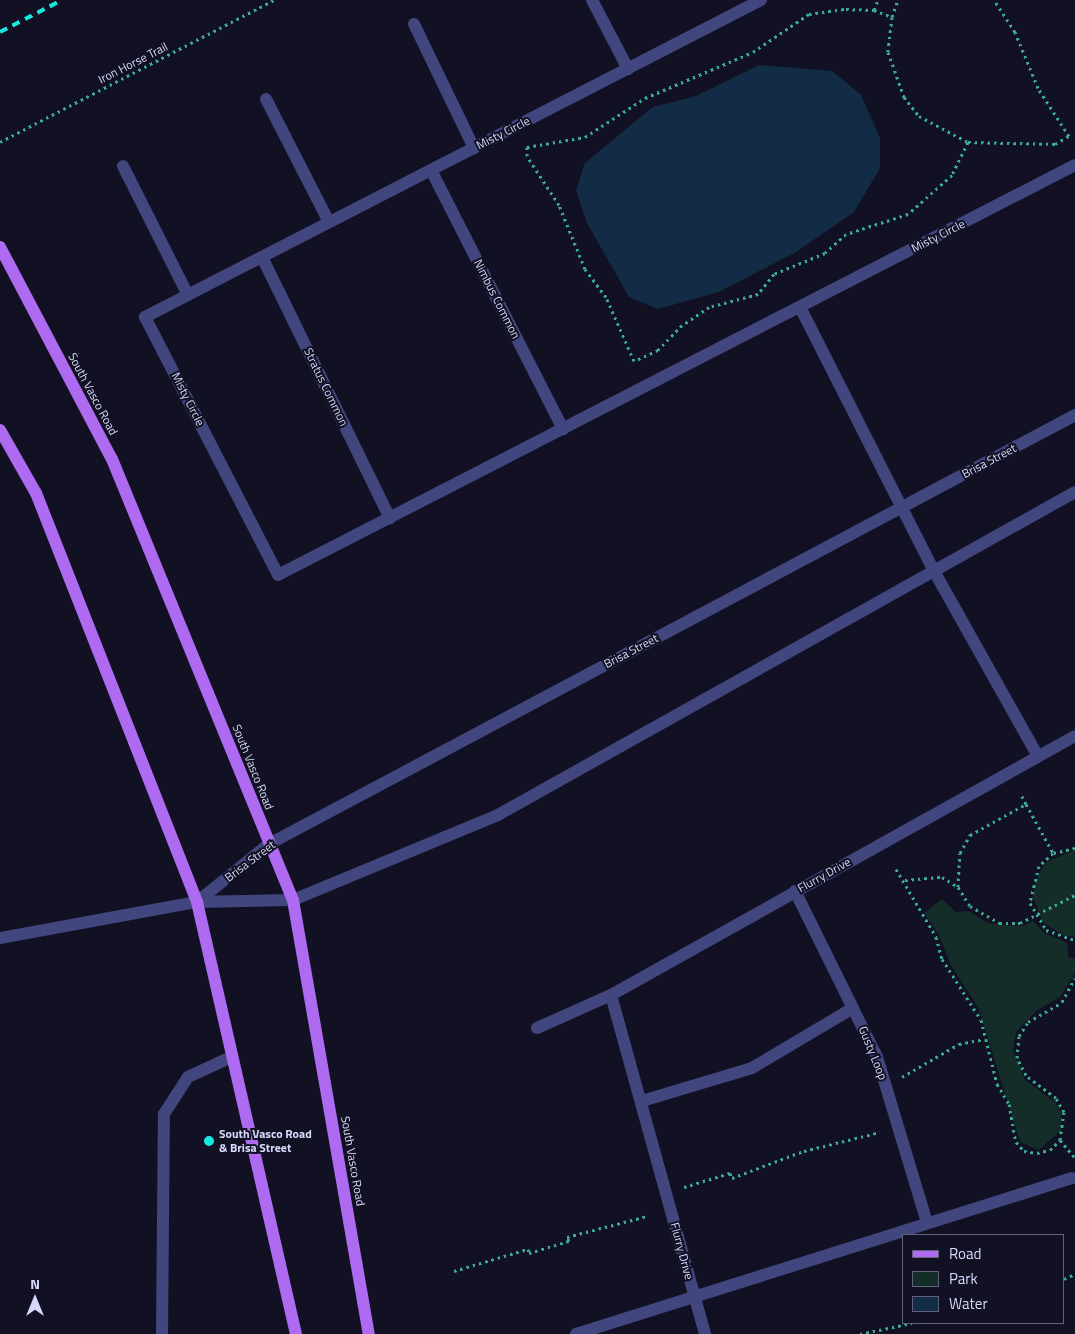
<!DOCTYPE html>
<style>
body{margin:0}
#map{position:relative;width:1075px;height:1334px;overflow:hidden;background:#121124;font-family:"Titillium Web",sans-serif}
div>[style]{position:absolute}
.green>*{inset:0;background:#152d29}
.water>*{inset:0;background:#132c45}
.path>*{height:3px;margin-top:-1.5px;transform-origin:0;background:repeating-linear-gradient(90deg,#3bab97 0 2.5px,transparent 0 6.5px)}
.minor>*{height:12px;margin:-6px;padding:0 6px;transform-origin:6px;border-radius:6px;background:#41467e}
.major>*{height:12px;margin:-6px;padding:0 6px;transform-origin:6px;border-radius:6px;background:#ae6af0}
.rail>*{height:4px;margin-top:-2px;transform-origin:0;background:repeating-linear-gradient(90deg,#17e7e3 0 8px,transparent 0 14px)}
.dots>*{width:14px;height:14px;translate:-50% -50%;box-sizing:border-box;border:2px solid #121124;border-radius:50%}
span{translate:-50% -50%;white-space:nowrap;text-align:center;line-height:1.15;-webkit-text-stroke:4px #121124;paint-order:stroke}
.street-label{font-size:12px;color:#d8d8fb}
.poi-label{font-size:12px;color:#d8d8fb;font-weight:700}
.left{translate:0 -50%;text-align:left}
.legend{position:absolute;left:902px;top:1234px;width:162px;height:90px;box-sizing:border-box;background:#121124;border:1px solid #61617a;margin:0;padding:6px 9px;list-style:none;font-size:15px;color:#d8d8fb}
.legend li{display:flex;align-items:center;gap:10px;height:25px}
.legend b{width:25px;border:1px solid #61617a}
.north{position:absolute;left:10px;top:1274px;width:50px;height:50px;-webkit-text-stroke:4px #121124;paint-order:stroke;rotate:0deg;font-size:14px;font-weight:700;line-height:20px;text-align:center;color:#d8d8fb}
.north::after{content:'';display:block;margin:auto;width:18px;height:22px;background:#d8d8fb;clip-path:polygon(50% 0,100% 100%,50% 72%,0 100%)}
</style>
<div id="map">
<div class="green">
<div style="clip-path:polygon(1075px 850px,1075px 937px,1062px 935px,1043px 922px,1033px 897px,1035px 881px,1046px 862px)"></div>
<div style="clip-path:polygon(942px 899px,956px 912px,969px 911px,987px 923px,1022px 926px,1033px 921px,1043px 932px,1067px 943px,1068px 957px,1075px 959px,1075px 973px,1060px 997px,1036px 1011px,1016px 1032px,1013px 1050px,1025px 1080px,1055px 1102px,1061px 1113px,1061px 1130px,1039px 1150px,1020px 1142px,978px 1007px,951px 966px,939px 935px,924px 913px)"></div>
</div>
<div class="water">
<div style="clip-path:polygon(759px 65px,832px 71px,861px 95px,880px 138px,880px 168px,854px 212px,796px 252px,719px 292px,658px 309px,629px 297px,587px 223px,576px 190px,585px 163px,653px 107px,696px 96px)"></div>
</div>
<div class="path">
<div style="left:846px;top:9px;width:28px;rotate:2deg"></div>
<div style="left:874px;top:10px;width:19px;rotate:21deg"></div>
<div style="left:892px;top:17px;width:35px;rotate:97deg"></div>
<div style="left:888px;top:52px;width:48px;rotate:70.4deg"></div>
<div style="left:904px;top:97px;width:24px;rotate:52deg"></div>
<div style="left:919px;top:116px;width:55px;rotate:28deg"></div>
<div style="left:968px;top:142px;width:37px;rotate:116deg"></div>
<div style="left:952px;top:175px;width:59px;rotate:138.4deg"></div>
<div style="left:908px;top:214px;width:65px;rotate:162.1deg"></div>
<div style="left:846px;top:234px;width:28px;rotate:138deg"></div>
<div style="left:825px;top:253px;width:55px;rotate:157.6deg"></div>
<div style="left:774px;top:274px;width:26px;rotate:129deg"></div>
<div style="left:758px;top:294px;width:51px;rotate:165.1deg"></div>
<div style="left:709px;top:307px;width:32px;rotate:146deg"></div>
<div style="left:682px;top:325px;width:35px;rotate:134deg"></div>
<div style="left:658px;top:350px;width:26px;rotate:155deg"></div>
<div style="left:634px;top:361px;width:70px;rotate:-113.6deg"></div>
<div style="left:606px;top:297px;width:35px;rotate:-127deg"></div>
<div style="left:585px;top:269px;width:69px;rotate:-112.1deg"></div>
<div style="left:559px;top:205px;width:59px;rotate:-123.1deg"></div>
<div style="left:527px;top:156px;width:9px;rotate:-90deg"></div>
<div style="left:527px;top:147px;width:59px;rotate:-9.8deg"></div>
<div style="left:585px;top:137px;width:72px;rotate:-33deg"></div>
<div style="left:645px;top:98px;width:117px;rotate:-23.1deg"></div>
<div style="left:753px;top:52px;width:68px;rotate:-34.2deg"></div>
<div style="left:809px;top:14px;width:37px;rotate:-8deg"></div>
<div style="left:874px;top:10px;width:11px;rotate:-68deg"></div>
<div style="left:892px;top:17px;width:18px;rotate:-71deg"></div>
<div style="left:0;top:142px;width:309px;rotate:-27.4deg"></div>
<div style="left:968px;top:142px;width:87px;rotate:1.3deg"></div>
<div style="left:1055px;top:144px;width:16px;rotate:-30deg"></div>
<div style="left:1069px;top:136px;width:57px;rotate:-122.9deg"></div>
<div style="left:1038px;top:88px;width:61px;rotate:-112.3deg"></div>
<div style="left:1015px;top:32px;width:38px;rotate:-123deg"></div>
<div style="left:1026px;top:804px;width:56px;rotate:61.1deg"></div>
<div style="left:1075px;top:848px;width:23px;rotate:167deg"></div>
<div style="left:1053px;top:853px;width:19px;rotate:137deg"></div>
<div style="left:1039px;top:866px;width:38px;rotate:104deg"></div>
<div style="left:1030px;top:903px;width:31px;rotate:59deg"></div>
<div style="left:1046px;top:930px;width:31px;rotate:19deg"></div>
<div style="left:896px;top:869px;width:79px;rotate:59.5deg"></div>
<div style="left:936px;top:937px;width:23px;rotate:75deg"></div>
<div style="left:942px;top:959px;width:72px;rotate:57.4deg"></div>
<div style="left:981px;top:1020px;width:66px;rotate:76deg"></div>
<div style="left:997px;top:1084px;width:23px;rotate:59deg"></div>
<div style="left:1009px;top:1104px;width:39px;rotate:80deg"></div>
<div style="left:1016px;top:1142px;width:12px;rotate:48deg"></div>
<div style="left:1024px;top:1151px;width:13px;rotate:9deg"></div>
<div style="left:1037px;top:1153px;width:13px;rotate:-13deg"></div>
<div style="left:1050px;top:1150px;width:14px;rotate:-45deg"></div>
<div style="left:1060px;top:1140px;width:23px;rotate:50deg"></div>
<div style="left:905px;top:880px;width:37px;rotate:-5deg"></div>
<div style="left:942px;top:877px;width:19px;rotate:32deg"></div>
<div style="left:958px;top:887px;width:34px;rotate:-87deg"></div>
<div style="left:960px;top:853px;width:21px;rotate:-61deg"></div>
<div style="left:970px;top:835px;width:64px;rotate:-29deg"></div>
<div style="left:1026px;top:804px;width:9px;rotate:-117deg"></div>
<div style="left:958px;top:887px;width:22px;rotate:58deg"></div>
<div style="left:970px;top:906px;width:34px;rotate:30deg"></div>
<div style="left:999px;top:923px;width:21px"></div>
<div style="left:1020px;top:923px;width:62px;rotate:-27deg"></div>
<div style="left:902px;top:1077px;width:66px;rotate:-30.1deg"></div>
<div style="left:959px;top:1044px;width:26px;rotate:-11deg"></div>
<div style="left:1060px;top:1140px;width:28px;rotate:-82deg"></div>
<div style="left:1064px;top:1112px;width:16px;rotate:-120deg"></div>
<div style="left:1056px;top:1098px;width:38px;rotate:-143deg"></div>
<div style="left:1026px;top:1075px;width:19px;rotate:-118deg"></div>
<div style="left:1017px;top:1058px;width:22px;rotate:-85deg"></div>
<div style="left:1019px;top:1036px;width:17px;rotate:-57deg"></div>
<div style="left:1028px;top:1022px;width:39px;rotate:-30deg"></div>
<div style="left:1062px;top:1002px;width:27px;rotate:-62deg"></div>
<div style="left:684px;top:1187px;width:48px;rotate:-16.9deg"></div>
<div style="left:730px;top:1173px;width:5px;rotate:68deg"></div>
<div style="left:732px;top:1178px;width:77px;rotate:-20.6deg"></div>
<div style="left:804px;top:1151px;width:78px;rotate:-14deg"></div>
<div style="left:454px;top:1271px;width:77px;rotate:-16.6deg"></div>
<div style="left:528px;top:1249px;width:4px;rotate:76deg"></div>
<div style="left:529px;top:1253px;width:42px;rotate:-16.7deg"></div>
<div style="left:569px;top:1241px;width:4px;rotate:-117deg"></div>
<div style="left:567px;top:1237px;width:83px;rotate:-14.7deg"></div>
<div style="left:1064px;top:1279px;width:12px;rotate:-24deg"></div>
<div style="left:860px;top:1334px;width:53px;rotate:-11.9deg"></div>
</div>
<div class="minor">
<div style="left:592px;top:0;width:78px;rotate:62.4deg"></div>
<div style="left:761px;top:0;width:693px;rotate:152.77deg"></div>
<div style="left:145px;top:317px;width:290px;rotate:62.7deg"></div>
<div style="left:278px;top:575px;width:896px;rotate:-27.22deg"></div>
<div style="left:414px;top:24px;width:138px;rotate:64.2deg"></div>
<div style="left:266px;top:99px;width:138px;rotate:62.9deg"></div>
<div style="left:123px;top:166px;width:144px;rotate:63.3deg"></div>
<div style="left:431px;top:170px;width:291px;rotate:63deg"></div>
<div style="left:262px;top:257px;width:291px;rotate:63.9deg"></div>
<div style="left:800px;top:307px;width:296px;rotate:63.1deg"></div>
<div style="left:934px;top:571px;width:212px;rotate:60.7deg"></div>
<div style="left:795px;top:891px;width:185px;rotate:63.7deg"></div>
<div style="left:877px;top:1057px;width:173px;rotate:73.2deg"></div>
<div style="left:197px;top:902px;width:92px;rotate:-38.9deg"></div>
<div style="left:269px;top:844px;width:913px;rotate:-28.02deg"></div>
<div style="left:0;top:938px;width:200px;rotate:-10.4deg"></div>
<div style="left:197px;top:902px;width:96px;rotate:-1.2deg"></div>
<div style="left:293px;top:900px;width:220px;rotate:-22.5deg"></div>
<div style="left:496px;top:816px;width:663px;rotate:-29.23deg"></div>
<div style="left:611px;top:995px;width:352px;rotate:74.5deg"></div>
<div style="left:537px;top:1028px;width:81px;rotate:-24deg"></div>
<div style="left:611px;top:995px;width:531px;rotate:-29.17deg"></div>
<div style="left:642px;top:1101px;width:115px;rotate:-16.7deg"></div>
<div style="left:752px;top:1068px;width:117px;rotate:-30.7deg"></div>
<div style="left:162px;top:1334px;width:220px;rotate:-89.5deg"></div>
<div style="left:164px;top:1114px;width:44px;rotate:-57deg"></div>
<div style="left:188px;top:1077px;width:47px;rotate:-24.9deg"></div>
<div style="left:576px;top:1334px;width:520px;rotate:-17.46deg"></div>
</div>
<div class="major">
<div style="left:0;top:247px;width:240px;rotate:62.2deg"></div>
<div style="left:112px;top:459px;width:477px;rotate:67.7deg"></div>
<div style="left:293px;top:900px;width:441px;rotate:80.1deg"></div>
<div style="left:0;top:430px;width:73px;rotate:60.3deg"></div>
<div style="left:36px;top:493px;width:440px;rotate:68.5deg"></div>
<div style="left:197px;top:902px;width:443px;rotate:77.1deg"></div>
</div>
<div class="rail">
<div style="left:0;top:32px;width:70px;rotate:-27.3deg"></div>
</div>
<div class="dots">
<div style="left:209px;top:1141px;background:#17e7e3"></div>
</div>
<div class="street-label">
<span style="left:133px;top:63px;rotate:-27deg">Iron Horse Trail</span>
<span style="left:503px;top:133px;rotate:-27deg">Misty Circle</span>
<span style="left:938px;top:236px;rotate:-27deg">Misty Circle</span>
<span style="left:497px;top:299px;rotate:63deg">Nimbus Common</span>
<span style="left:326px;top:387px;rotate:64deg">Stratus Common</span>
<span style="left:93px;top:394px;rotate:62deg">South Vasco Road</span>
<span style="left:188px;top:399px;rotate:63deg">Misty Circle</span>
<span style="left:989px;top:461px;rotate:-28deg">Brisa Street</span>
<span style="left:631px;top:651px;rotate:-28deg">Brisa Street</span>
<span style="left:253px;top:767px;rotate:68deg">South Vasco Road</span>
<span style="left:250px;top:861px;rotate:-37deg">Brisa Street</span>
<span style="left:824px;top:875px;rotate:-29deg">Flurry Drive</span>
<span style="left:873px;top:1053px;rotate:68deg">Gusty Loop</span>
<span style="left:353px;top:1161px;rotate:80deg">South Vasco Road</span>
<span style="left:682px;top:1251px;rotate:75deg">Flurry Drive</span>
</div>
<div class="poi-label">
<span class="left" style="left:219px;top:1141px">South Vasco Road<br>&amp; Brisa Street</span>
</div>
<ul class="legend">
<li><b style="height:6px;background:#ae6af0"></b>Road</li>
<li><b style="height:14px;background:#152d29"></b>Park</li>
<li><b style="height:14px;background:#132c45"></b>Water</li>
</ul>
<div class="north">N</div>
</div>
